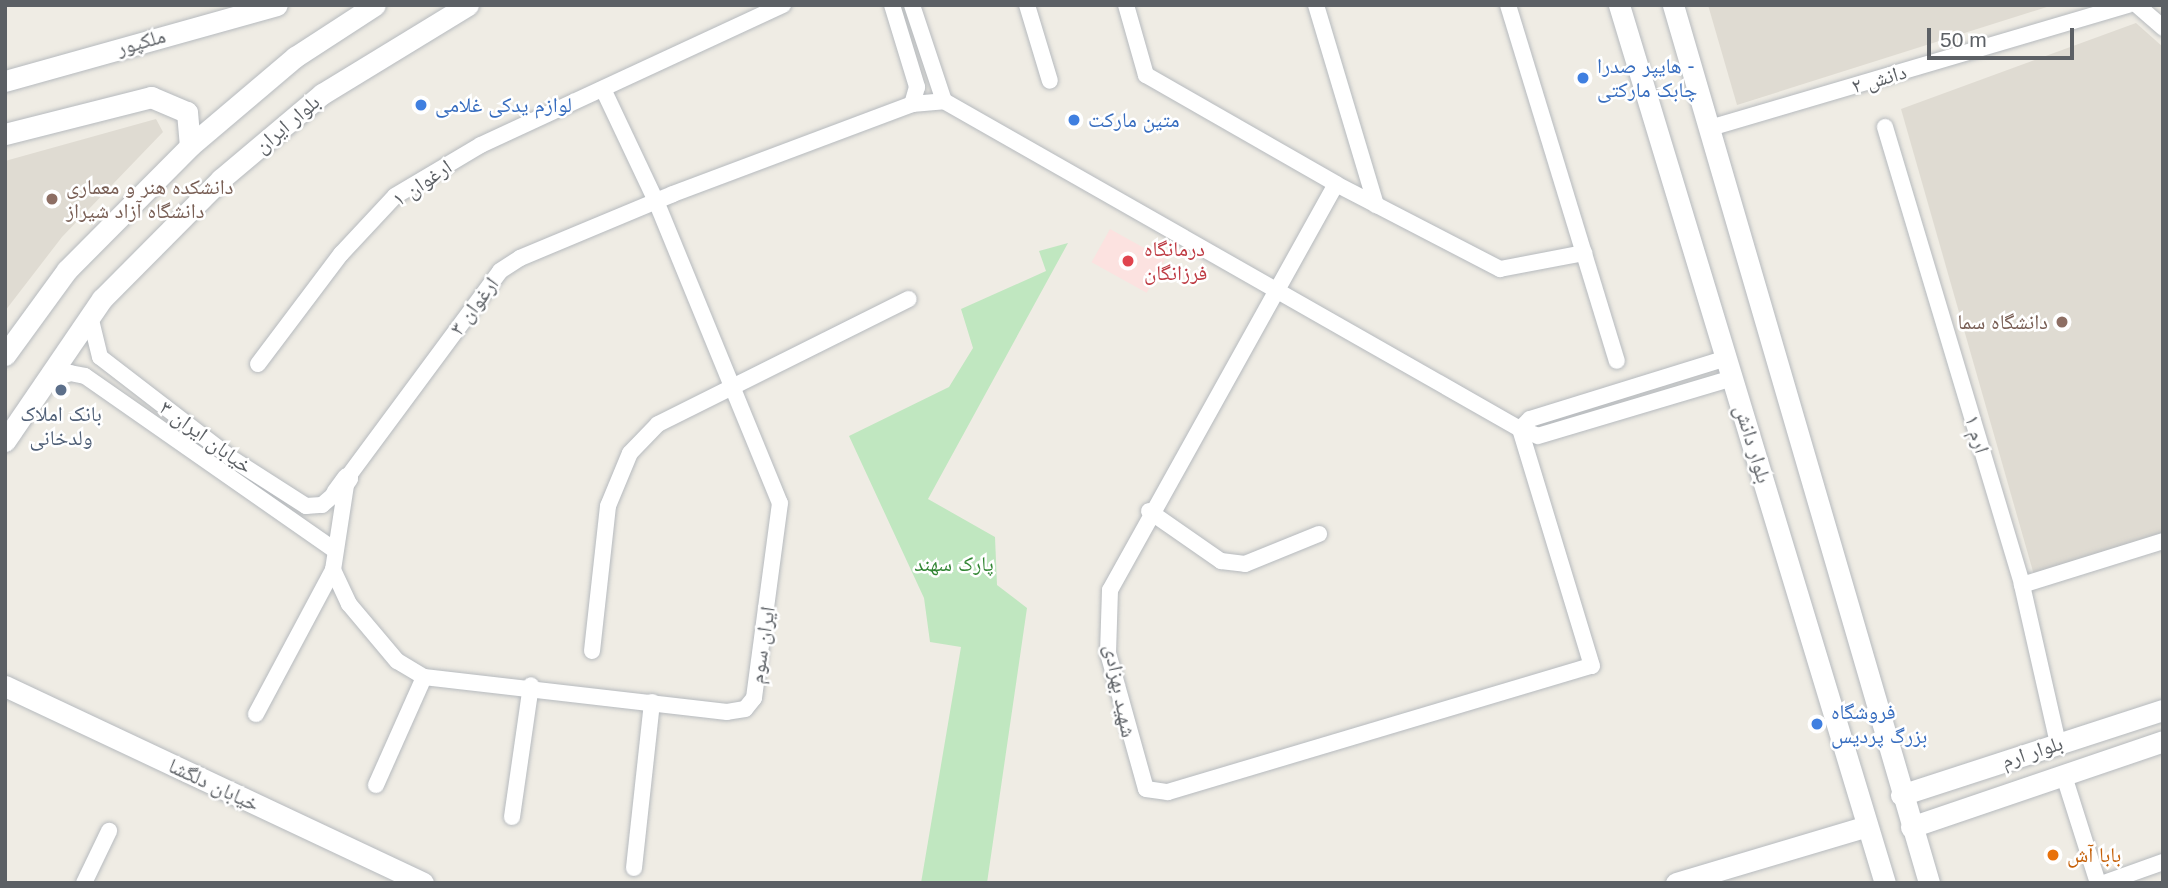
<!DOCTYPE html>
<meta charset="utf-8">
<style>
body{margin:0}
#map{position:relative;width:2168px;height:888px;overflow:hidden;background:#efece4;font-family:Arial,"Noto Naskh Arabic",sans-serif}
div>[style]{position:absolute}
.education>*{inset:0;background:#dfdbd2}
.medical>*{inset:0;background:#fce2e0;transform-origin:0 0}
.green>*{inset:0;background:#c0e7c0}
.roads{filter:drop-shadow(0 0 2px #b6babe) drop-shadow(0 0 2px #b6babe)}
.street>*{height:16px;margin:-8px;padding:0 8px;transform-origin:8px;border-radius:8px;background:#fff}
.secondary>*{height:21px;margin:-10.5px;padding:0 10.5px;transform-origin:10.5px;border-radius:10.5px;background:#fff}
.dots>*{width:19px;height:19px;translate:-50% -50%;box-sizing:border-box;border:4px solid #fff;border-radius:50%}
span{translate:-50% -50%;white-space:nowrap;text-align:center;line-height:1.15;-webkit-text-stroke:5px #fff;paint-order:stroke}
.street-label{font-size:21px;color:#5c6065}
.shop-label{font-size:21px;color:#366cbe}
.left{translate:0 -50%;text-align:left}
.education-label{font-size:21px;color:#785e54}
.right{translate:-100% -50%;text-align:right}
.health-label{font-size:21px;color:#be3a42}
.service-label{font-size:21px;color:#4e5e75}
.park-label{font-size:21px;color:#328634}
.food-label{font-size:21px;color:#c56008}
.frame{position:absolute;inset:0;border:7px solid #5c6065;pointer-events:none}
.scale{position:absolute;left:1927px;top:28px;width:147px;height:32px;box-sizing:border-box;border:4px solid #5c6065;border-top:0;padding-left:9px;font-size:21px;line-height:24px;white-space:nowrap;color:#5c6065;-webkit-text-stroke:5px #fff;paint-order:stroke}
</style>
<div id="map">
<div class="education">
<div style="clip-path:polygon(1708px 5px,2053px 5px,1737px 105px)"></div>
<div style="clip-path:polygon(2136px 23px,2163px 47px,2163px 535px,2034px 575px,1901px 109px)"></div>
<div style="clip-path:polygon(156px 119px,163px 132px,62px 237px,5px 311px,5px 161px)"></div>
</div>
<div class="medical">
<div style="left:1110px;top:229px;width:63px;height:38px;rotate:29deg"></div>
</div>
<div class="green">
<div style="clip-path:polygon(1068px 243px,928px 499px,995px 537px,997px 585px,1027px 608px,987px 883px,921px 883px,961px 647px,930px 642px,924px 598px,849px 436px,949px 387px,973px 348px,961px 309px,1046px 271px,1039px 251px)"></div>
</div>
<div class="roads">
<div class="street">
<div style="left:892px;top:5px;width:86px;rotate:73deg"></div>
<div style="left:917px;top:87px;width:18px;rotate:106deg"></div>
<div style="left:912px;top:104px;width:32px;rotate:-5deg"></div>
<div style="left:912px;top:5px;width:101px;rotate:71.6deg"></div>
<div style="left:944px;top:101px;width:663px;rotate:29.66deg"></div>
<div style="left:1520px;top:429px;width:19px;rotate:21deg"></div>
<div style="left:1538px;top:436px;width:203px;rotate:-16.6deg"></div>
<div style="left:1027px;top:5px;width:79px;rotate:73.2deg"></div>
<div style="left:1126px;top:5px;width:73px;rotate:74.1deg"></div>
<div style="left:1146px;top:75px;width:219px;rotate:29.8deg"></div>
<div style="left:1336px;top:184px;width:185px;rotate:27.4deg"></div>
<div style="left:1500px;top:269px;width:86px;rotate:-10.8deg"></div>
<div style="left:1316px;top:5px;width:209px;rotate:73.3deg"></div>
<div style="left:1508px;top:5px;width:372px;rotate:73deg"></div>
<div style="left:2137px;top:5px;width:35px;rotate:41deg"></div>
<div style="left:603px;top:89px;width:124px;rotate:64.7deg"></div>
<div style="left:656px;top:201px;width:326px;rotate:67.7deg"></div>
<div style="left:780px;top:503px;width:197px;rotate:97.6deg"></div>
<div style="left:754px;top:698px;width:14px;rotate:129deg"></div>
<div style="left:745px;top:709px;width:18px;rotate:171deg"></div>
<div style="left:727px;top:712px;width:305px;rotate:-173.4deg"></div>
<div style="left:424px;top:677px;width:31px;rotate:-149deg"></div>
<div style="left:397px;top:661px;width:75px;rotate:-130.1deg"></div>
<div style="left:349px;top:604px;width:38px;rotate:-115deg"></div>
<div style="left:333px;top:570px;width:93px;rotate:-81.3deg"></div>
<div style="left:347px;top:478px;width:257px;rotate:-53.5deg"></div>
<div style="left:500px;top:271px;width:24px;rotate:-33deg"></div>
<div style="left:520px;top:258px;width:147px;rotate:-22.7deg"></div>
<div style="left:656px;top:201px;width:18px;rotate:-22deg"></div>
<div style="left:673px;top:194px;width:255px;rotate:-20.6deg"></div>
<div style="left:1885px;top:127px;width:478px;rotate:73.3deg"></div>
<div style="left:2022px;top:585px;width:163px;rotate:77.2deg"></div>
<div style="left:1710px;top:128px;width:436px;rotate:-16.4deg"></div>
<div style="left:1336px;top:184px;width:465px;rotate:119.1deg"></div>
<div style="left:1110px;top:590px;width:63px;rotate:91.8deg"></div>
<div style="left:1108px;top:653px;width:141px;rotate:74.4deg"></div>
<div style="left:1146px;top:789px;width:22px;rotate:8deg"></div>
<div style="left:1168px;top:792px;width:442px;rotate:-16.6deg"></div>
<div style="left:1592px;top:666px;width:248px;rotate:-106.9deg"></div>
<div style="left:90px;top:316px;width:42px;rotate:76.3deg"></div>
<div style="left:100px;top:357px;width:165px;rotate:37.6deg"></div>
<div style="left:231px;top:458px;width:89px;rotate:32.6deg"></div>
<div style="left:306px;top:506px;width:16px;rotate:-4deg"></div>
<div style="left:322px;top:505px;width:18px;rotate:-41deg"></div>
<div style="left:258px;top:364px;width:138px;rotate:-53deg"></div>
<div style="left:341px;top:254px;width:79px;rotate:-47deg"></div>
<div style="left:395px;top:196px;width:100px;rotate:-30.7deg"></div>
<div style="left:481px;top:145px;width:333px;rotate:-24.9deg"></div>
<div style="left:43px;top:383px;width:29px;rotate:-20deg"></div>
<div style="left:70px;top:373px;width:15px;rotate:11deg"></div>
<div style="left:85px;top:376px;width:304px;rotate:34.9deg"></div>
<div style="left:1520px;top:429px;width:14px;rotate:-45deg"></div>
<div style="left:1530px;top:419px;width:206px;rotate:-17.2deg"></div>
<div style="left:1149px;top:511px;width:88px;rotate:34.8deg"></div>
<div style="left:1221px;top:561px;width:24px;rotate:7deg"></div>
<div style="left:1245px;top:564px;width:80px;rotate:-22.1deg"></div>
<div style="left:2022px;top:585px;width:148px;rotate:-17.3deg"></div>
<div style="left:592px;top:651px;width:146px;rotate:-83.7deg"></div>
<div style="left:608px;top:506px;width:57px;rotate:-67.5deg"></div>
<div style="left:630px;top:453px;width:40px;rotate:-46deg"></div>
<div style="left:658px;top:424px;width:280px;rotate:-26.5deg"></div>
<div style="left:256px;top:714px;width:163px;rotate:-61.9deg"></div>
<div style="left:2064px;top:776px;width:112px;rotate:72.4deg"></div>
<div style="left:376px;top:785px;width:118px;rotate:-66deg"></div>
<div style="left:512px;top:817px;width:133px;rotate:-81.8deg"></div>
<div style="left:634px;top:868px;width:167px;rotate:-83.8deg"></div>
<div style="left:84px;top:883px;width:58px;rotate:-64.3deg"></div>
<div style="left:2104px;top:883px;width:63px;rotate:-19.6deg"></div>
</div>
<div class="secondary">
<div style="left:1619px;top:5px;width:917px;rotate:73.15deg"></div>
<div style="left:1673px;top:5px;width:915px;rotate:73.74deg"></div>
<div style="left:5px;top:81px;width:282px;rotate:-15.6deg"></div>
<div style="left:5px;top:134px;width:151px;rotate:-14.2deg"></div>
<div style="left:151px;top:97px;width:39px;rotate:23deg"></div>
<div style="left:187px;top:112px;width:34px;rotate:85deg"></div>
<div style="left:5px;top:355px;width:105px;rotate:-53.9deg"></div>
<div style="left:67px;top:270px;width:175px;rotate:-45.2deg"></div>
<div style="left:190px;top:146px;width:138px;rotate:-40.3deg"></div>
<div style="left:295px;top:57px;width:95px;rotate:-33deg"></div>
<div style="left:5px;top:441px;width:172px;rotate:-55.7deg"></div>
<div style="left:102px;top:299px;width:169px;rotate:-45.2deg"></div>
<div style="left:221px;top:179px;width:132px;rotate:-40.1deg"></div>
<div style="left:322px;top:94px;width:171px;rotate:-31.4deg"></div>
<div style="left:336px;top:493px;width:19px;rotate:-54deg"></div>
<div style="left:5px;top:686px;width:462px;rotate:25.2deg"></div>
<div style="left:1901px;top:795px;width:275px;rotate:-18deg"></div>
<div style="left:1911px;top:827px;width:266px;rotate:-18.8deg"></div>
<div style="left:1676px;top:883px;width:199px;rotate:-16.6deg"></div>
</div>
</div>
<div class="dots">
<div style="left:1583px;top:78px;background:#3f7fe0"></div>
<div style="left:421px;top:105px;background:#3f7fe0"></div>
<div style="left:1074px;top:120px;background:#3f7fe0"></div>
<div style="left:52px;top:199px;background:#8d6e63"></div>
<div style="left:1128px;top:261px;background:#e0444e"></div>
<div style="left:2062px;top:322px;background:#8d6e63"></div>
<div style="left:61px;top:390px;background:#5c6f8a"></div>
<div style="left:1817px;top:724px;background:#3f7fe0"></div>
<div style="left:2053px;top:855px;background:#e8710a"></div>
</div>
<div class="street-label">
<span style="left:141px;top:42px;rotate:-16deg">ملکپور</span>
<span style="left:1879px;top:79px;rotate:-16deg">دانش ۲</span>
<span style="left:287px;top:124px;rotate:-40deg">بلوار ایران</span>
<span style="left:422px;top:183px;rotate:-34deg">ارغوان ۱</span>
<span style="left:474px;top:306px;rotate:-53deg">ارغوان ۳</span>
<span style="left:1977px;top:434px;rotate:73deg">ارم ۱</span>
<span style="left:206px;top:437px;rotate:36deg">خیابان ایران ۳</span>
<span style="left:1753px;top:444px;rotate:73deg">بلوار دانش</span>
<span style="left:762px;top:645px;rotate:-81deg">ایران سوم</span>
<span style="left:1120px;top:691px;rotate:79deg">شهید بهزادی</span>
<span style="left:2032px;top:752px;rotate:-18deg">بلوار ارم</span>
<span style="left:214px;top:785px;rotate:25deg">خیابان دلگشا</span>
</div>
<div class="shop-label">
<span class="left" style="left:1597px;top:78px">هایپر صدرا -<br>چابک مارکتی</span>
<span class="left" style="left:435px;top:105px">لوازم یدکی غلامی</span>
<span class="left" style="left:1088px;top:120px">متین مارکت</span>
<span class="left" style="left:1831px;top:724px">فروشگاه<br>بزرگ پردیس</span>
</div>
<div class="education-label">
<span class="left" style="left:66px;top:199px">دانشکده هنر و معماری<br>دانشگاه آزاد شیراز</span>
<span class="right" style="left:2048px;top:322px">دانشگاه سما</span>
</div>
<div class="health-label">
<span class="left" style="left:1144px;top:261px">درمانگاه<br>فرزانگان</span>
</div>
<div class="service-label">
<span style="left:61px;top:426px">بانک املاک<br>ولدخانی</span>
</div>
<div class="park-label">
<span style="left:954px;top:564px">پارک سهند</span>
</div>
<div class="food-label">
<span class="left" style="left:2067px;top:855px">بابا آش</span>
</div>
<div class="frame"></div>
<div class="scale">50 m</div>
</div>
